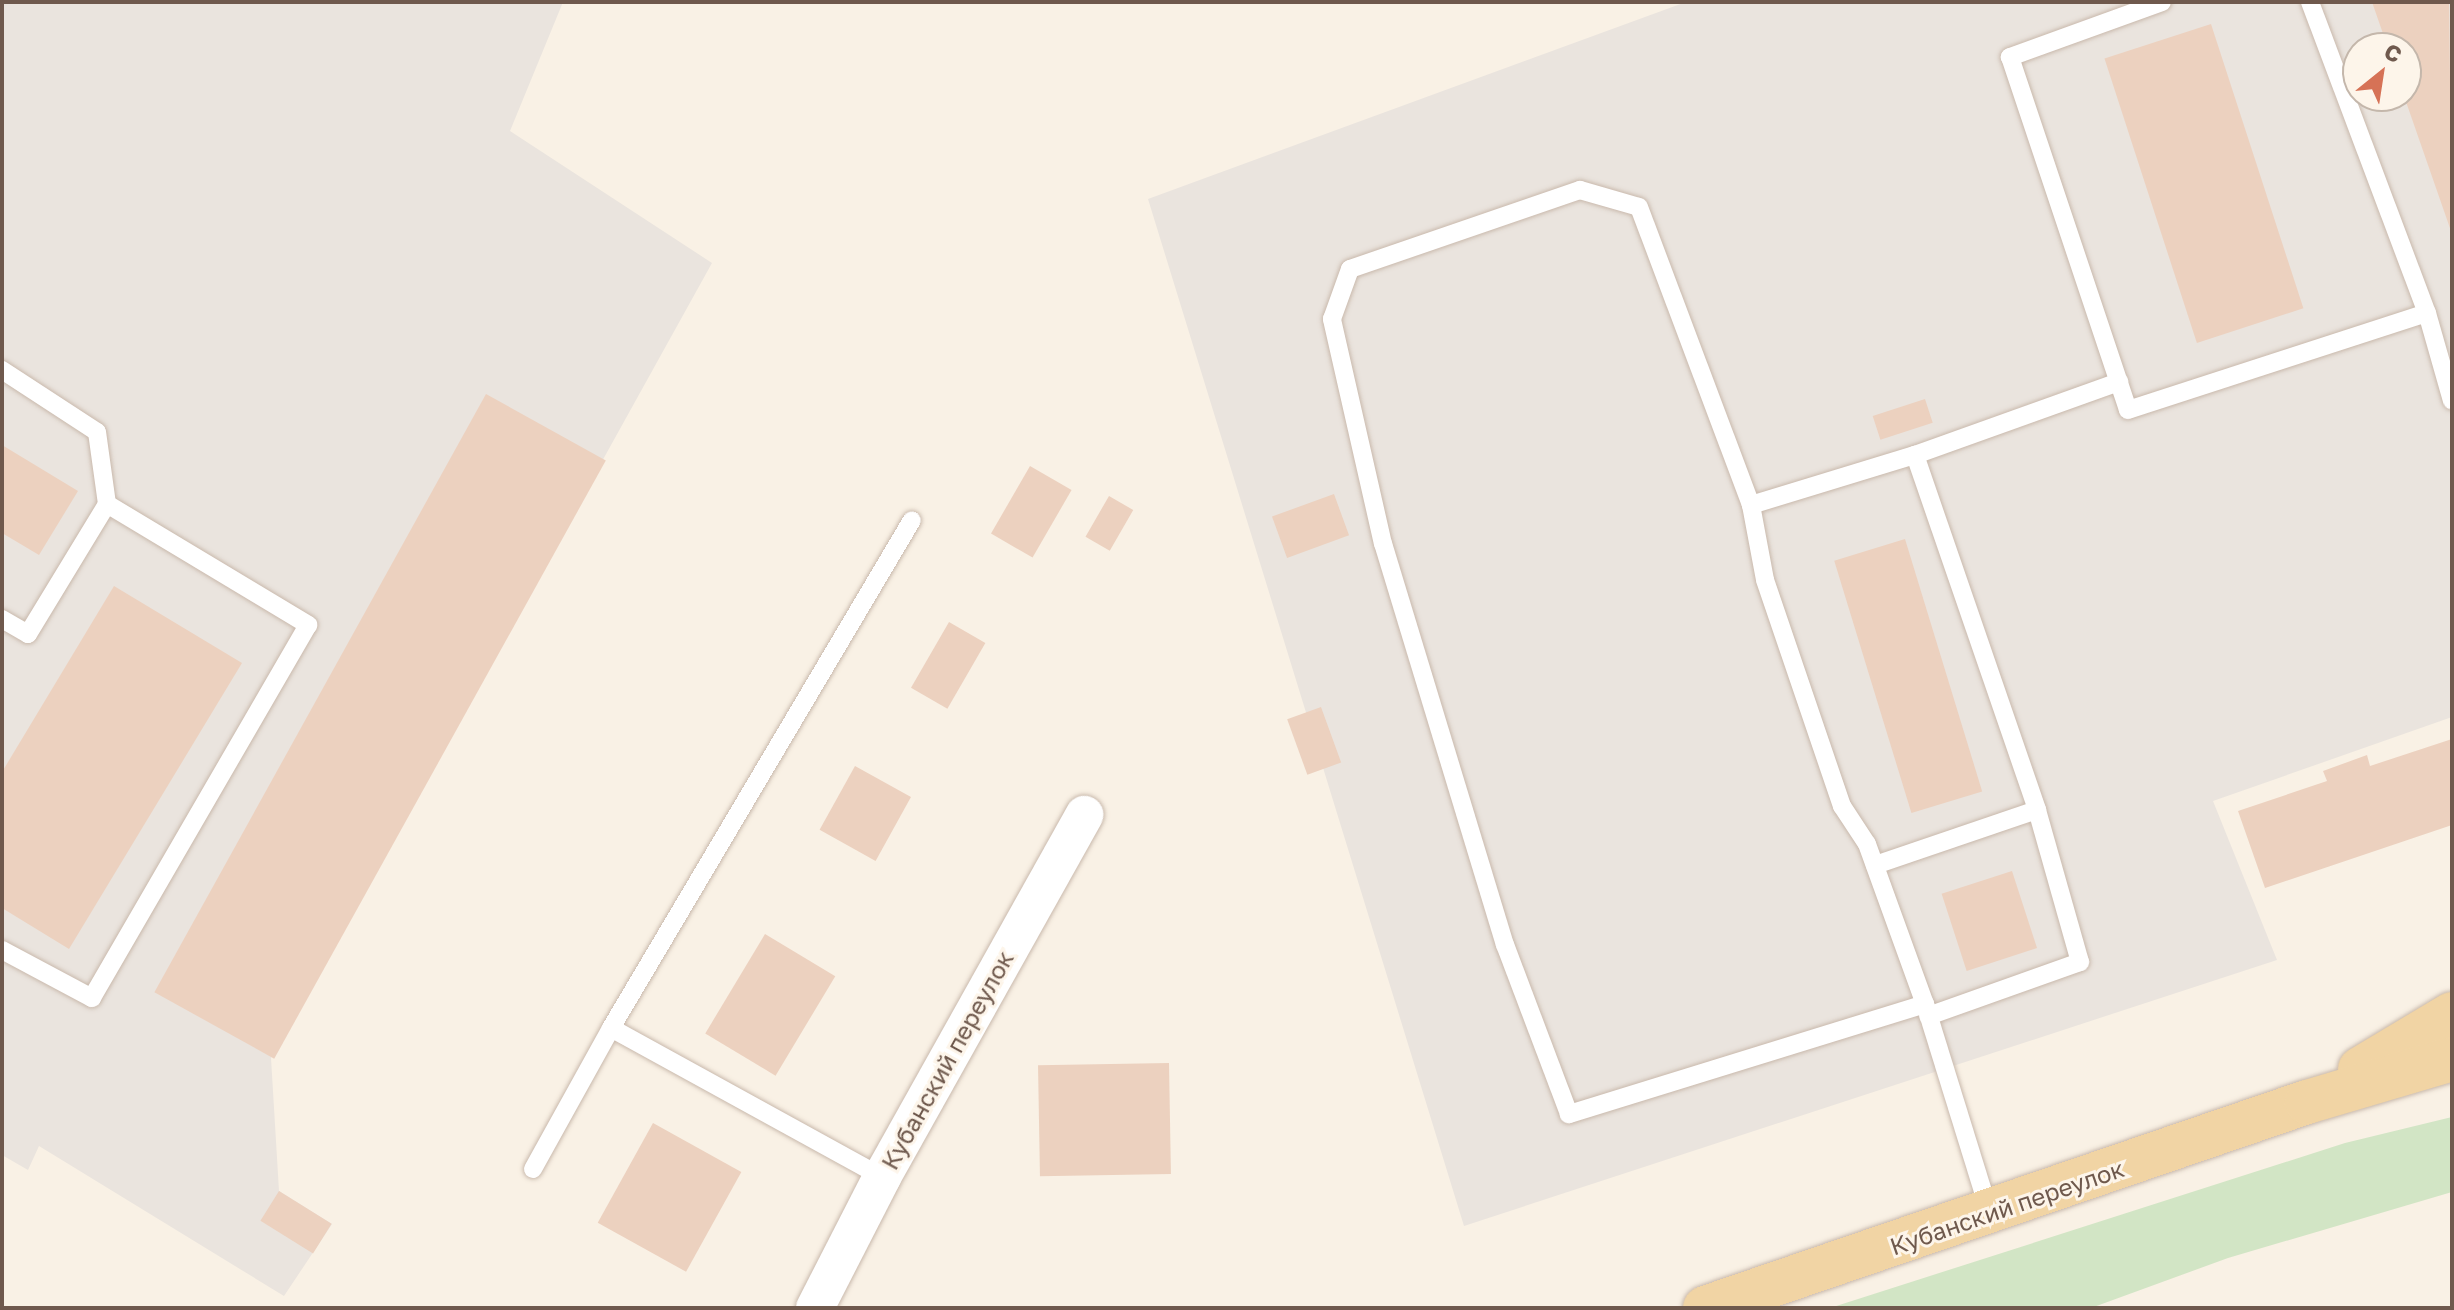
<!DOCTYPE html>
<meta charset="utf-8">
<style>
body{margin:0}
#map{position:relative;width:2454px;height:1310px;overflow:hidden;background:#f9f1e5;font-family:"Golos Text",sans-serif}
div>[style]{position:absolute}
.industrial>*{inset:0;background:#eae4de}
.green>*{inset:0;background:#d2e5c5}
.building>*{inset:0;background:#ecd1bf;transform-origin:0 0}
.roads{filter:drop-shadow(0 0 2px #c9b9ac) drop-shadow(0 0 2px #c9b9ac)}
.lane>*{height:18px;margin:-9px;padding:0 9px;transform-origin:9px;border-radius:9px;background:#fff}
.street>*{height:38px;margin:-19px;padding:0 19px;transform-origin:19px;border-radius:19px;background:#fff}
.primary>*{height:44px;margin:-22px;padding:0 22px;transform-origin:22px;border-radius:22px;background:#f1d4a4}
span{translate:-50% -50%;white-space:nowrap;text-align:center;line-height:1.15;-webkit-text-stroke:6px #fdf5ea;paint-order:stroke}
.street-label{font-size:24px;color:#6f594d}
.frame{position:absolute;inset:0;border:4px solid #6f594d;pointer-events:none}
.north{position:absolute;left:2342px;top:32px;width:80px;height:80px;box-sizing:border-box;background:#fdf5ea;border:2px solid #c4b7ab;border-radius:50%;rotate:30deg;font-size:22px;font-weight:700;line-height:32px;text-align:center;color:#6f594d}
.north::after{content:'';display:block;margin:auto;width:28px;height:36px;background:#d67256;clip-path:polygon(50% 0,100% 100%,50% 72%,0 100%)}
</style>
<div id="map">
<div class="industrial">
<div style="clip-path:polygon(2px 2px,563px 2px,510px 131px,712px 263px,271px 1058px,279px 1191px,332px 1224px,284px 1296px,39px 1146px,28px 1170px,2px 1155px)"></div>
<div style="clip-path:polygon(evenodd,1686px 2px,2452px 2px,2452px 717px,2213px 801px,2277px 960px,1464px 1226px,1148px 199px,1686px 2px,2358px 48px,2406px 48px,2406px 96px,2358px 96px,2358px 48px)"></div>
</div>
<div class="green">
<div style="clip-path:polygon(2452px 1117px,2452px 1192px,2228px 1258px,2091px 1308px,1830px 1308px,2345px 1143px)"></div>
</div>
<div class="building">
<div style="clip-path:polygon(2372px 2px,2449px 2px,2452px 234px,2404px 96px,2406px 48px,2388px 48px)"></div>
<div style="left:2211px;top:24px;width:299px;height:112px;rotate:72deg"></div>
<div style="left:486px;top:394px;width:137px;height:684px;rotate:29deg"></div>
<div style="left:1925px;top:399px;width:25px;height:55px;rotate:72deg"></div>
<div style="clip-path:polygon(2px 445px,78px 491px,39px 555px,2px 533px)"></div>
<div style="left:1030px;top:466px;width:48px;height:78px;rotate:30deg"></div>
<div style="left:1334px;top:494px;width:44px;height:66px;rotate:70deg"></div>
<div style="left:1109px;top:496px;width:28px;height:47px;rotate:30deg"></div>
<div style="left:1905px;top:539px;width:264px;height:74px;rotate:73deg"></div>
<div style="clip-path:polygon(114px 586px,242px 663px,69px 949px,2px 908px,2px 772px)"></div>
<div style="left:949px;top:622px;width:42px;height:76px;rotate:30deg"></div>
<div style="left:1321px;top:707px;width:59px;height:36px;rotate:70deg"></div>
<div style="clip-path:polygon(2452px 739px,2452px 825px,2265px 888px,2238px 811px,2327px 781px,2323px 771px,2367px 755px,2370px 766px)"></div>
<div style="left:855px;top:766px;width:64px;height:73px;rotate:29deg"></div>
<div style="left:2012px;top:871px;width:81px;height:74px;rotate:72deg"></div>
<div style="left:765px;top:934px;width:82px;height:116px;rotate:31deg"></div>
<div style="left:1169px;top:1063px;width:111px;height:131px;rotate:89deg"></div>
<div style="left:653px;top:1123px;width:101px;height:114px;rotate:29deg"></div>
<div style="left:279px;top:1191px;width:62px;height:35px;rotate:32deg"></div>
</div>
<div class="roads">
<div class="lane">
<div style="left:2162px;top:2px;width:162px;rotate:160.1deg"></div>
<div style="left:2010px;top:57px;width:372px;rotate:71.5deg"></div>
<div style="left:2128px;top:410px;width:314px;rotate:-18deg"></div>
<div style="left:2310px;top:2px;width:332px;rotate:69.4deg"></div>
<div style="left:2427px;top:313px;width:91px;rotate:74.1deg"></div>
<div style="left:2px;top:370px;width:113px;rotate:33.1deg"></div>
<div style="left:97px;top:432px;width:73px;rotate:82.1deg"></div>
<div style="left:107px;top:504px;width:235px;rotate:31deg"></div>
<div style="left:308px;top:625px;width:431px;rotate:120.1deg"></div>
<div style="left:92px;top:998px;width:102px;rotate:-151.9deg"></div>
<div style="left:1915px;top:455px;width:375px;rotate:71deg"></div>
<div style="left:2037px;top:810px;width:158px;rotate:74.2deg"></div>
<div style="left:2080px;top:962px;width:161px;rotate:160.4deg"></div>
<div style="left:1751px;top:505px;width:76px;rotate:79.4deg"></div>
<div style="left:1765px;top:580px;width:239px;rotate:71.2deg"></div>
<div style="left:1842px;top:806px;width:45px;rotate:56.7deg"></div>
<div style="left:1867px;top:844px;width:170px;rotate:70.1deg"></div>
<div style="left:1925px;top:1004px;width:217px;rotate:72.8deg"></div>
<div style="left:2px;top:619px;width:30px;rotate:30deg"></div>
<div style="left:28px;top:634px;width:152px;rotate:-58.7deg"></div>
<div style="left:1875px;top:865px;width:171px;rotate:-18.8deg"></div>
<div style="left:1925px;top:1004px;width:373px;rotate:162.8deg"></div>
<div style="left:1569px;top:1114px;width:181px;rotate:-110.7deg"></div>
<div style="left:1505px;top:945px;width:419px;rotate:-106.9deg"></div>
<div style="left:1383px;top:544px;width:231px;rotate:-102.8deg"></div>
<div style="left:1332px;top:319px;width:53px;rotate:-70.2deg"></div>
<div style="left:1350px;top:269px;width:243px;rotate:-19deg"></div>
<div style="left:1580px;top:190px;width:61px;rotate:16.1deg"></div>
<div style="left:1639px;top:207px;width:318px;rotate:69.4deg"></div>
<div style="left:1751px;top:505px;width:171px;rotate:-17deg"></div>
<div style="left:1915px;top:455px;width:217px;rotate:-19.7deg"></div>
<div style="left:611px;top:1028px;width:309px;rotate:28.8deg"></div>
<div style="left:533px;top:1169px;width:161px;rotate:-61deg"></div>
<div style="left:611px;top:1028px;width:590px;rotate:-59.35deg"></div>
</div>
<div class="street">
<div style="left:815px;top:1308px;width:147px;rotate:-62.9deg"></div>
<div style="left:882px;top:1177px;width:415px;rotate:-60.8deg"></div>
</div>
<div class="primary">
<div style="left:2360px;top:1069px;width:107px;rotate:-30.9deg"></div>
<div style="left:1705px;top:1308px;width:636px;rotate:-18.89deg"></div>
<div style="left:2307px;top:1102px;width:151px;rotate:-16.5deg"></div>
</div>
</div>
<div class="street-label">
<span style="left:947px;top:1060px;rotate:-61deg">Кубанский переулок</span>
<span style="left:2007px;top:1207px;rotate:-19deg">Кубанский переулок</span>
</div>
<div class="frame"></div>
<div class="north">С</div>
</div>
